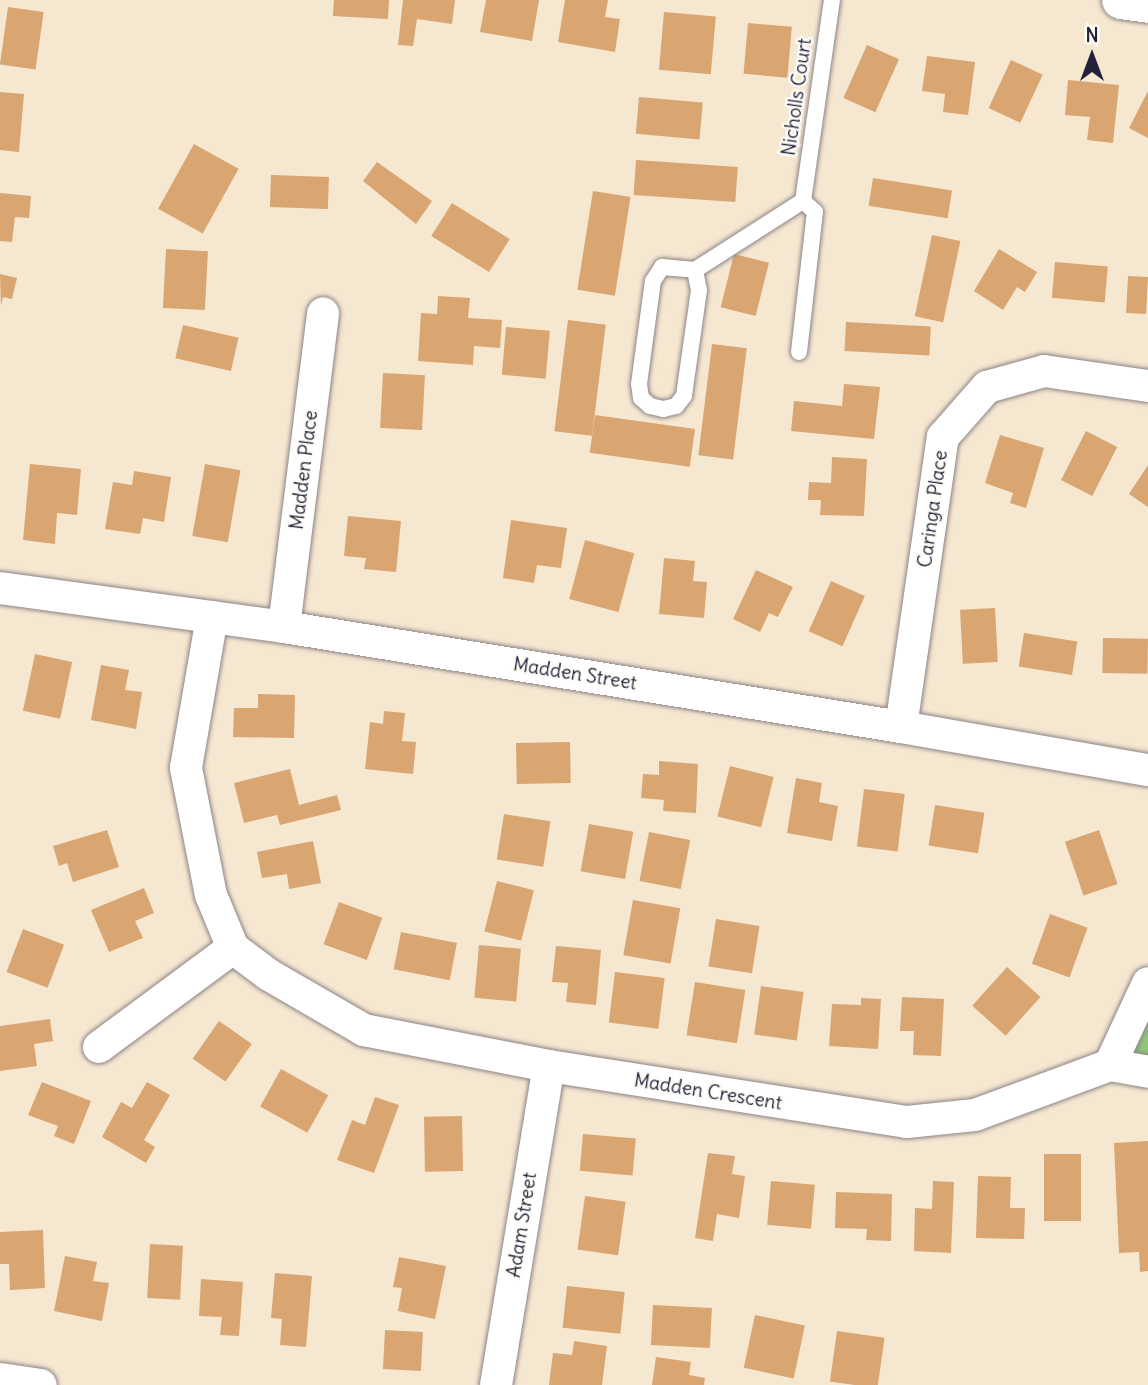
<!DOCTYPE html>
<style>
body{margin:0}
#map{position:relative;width:1148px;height:1385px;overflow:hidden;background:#f6e7d1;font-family:Delius,sans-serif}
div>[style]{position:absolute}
.green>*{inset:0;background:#8fc77a}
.building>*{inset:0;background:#d9a571;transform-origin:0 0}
.roads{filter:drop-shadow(0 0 2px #8c8486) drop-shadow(0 0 2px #8c8486)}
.service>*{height:16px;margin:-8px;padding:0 8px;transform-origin:8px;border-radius:8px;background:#fff}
.minor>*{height:32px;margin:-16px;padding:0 16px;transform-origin:16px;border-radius:16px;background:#fff}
.tertiary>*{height:38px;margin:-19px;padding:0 19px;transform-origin:19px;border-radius:19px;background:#fff}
span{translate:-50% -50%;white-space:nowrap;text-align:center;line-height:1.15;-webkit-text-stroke:5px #fdfcf7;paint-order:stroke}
.street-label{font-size:19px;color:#22223b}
.north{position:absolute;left:1057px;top:21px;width:70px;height:70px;-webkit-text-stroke:5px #fdfcf7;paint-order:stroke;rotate:0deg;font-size:19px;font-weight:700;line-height:28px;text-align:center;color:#22223b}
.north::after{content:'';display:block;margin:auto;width:24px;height:32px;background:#22223b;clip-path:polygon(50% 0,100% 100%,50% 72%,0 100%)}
</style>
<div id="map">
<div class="green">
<div style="clip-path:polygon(1148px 983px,1148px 1072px,1110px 1065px)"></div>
</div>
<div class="building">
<div style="clip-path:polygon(334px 0,389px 0,388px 19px,333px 16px)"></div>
<div style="clip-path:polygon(403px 0,455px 0,452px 24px,417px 19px,413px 46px,398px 45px)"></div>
<div style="clip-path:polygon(486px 0,539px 0,532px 41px,480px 32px)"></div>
<div style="clip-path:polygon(565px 0,608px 0,605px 17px,620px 19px,615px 52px,558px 42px)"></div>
<div style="left:8px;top:7px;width:36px;height:58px;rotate:8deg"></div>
<div style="left:664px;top:12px;width:52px;height:58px;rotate:5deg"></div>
<div style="left:748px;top:23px;width:44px;height:51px;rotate:5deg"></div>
<div style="left:867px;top:45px;width:35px;height:58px;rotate:24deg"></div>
<div style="clip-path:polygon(927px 56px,975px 62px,968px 115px,943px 112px,945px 94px,922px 91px)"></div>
<div style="left:1011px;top:60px;width:35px;height:53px;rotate:25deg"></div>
<div style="clip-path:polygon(1068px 80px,1119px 85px,1113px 143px,1087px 140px,1090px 117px,1065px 115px)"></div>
<div style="clip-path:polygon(1148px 91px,1148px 138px,1129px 128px)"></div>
<div style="clip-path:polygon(0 92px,24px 94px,19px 152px,0 150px)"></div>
<div style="left:639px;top:97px;width:64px;height:37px;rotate:5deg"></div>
<div style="left:194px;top:144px;width:51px;height:74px;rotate:29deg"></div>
<div style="left:636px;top:160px;width:102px;height:35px;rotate:4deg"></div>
<div style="clip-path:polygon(377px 162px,432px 201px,416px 224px,363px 181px)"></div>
<div style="left:271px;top:175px;width:58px;height:32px;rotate:2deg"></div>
<div style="left:873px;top:178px;width:80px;height:28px;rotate:9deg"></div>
<div style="left:593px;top:191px;width:38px;height:100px;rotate:9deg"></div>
<div style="clip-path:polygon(0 193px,31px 196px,29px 218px,15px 217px,12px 242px,0 241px)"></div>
<div style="left:452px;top:203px;width:68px;height:39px;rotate:32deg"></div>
<div style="left:932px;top:235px;width:29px;height:83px;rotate:12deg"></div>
<div style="left:166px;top:249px;width:42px;height:59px;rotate:3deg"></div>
<div style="clip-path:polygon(999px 249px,1037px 272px,1025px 292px,1017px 287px,1003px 310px,974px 291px)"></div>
<div style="left:734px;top:254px;width:36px;height:55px;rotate:14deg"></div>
<div style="left:1055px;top:262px;width:53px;height:36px;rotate:5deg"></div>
<div style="clip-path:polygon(0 274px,17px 278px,12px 299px,3px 297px,1px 306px)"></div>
<div style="left:1128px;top:276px;width:20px;height:37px;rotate:3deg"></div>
<div style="clip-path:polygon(438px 296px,470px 298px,468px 318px,502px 320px,500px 348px,474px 346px,473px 365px,418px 361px,421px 313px,437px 314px)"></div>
<div style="left:568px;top:320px;width:38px;height:112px;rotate:7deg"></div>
<div style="left:846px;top:322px;width:85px;height:29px;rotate:3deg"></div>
<div style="left:183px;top:325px;width:57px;height:34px;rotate:13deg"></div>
<div style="left:506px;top:327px;width:44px;height:48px;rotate:5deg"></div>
<div style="left:712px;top:344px;width:35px;height:112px;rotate:7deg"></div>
<div style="left:383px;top:373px;width:42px;height:55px;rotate:3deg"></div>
<div style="clip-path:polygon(844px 384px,880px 387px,874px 439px,791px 431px,794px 401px,842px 406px)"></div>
<div style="left:595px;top:415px;width:101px;height:38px;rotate:8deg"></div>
<div style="left:1086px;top:431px;width:35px;height:55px;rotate:27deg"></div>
<div style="clip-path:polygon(1000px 435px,1044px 448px,1026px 508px,1010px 503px,1013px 493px,985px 483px)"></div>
<div style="clip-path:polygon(832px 457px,867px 459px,864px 516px,820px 515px,821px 500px,808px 500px,809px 482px,831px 483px)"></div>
<div style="clip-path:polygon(30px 464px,81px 469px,77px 515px,57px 513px,55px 544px,23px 540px)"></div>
<div style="left:205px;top:464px;width:36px;height:73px;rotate:10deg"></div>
<div style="clip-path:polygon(1148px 465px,1148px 507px,1129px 494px)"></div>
<div style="clip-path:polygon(134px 471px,171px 477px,164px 522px,143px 518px,140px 534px,105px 529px,113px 482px,132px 485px)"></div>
<div style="clip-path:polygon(348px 516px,401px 521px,396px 572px,364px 569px,366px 558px,344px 556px)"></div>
<div style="clip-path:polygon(511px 520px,567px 528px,561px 568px,537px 565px,534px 583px,503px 578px)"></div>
<div style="left:585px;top:540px;width:51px;height:61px;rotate:15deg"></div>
<div style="clip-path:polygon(664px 558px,695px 561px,693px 581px,707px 582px,704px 618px,659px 614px)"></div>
<div style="clip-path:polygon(756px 570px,793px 587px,778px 617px,769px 613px,760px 632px,733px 619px)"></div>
<div style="left:831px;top:581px;width:37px;height:55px;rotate:24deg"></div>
<div style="left:995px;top:608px;width:54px;height:35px;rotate:87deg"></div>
<div style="left:1024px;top:633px;width:54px;height:34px;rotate:9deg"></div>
<div style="left:1103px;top:638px;width:45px;height:35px;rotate:1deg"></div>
<div style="left:35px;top:654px;width:38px;height:58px;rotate:12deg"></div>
<div style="clip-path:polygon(101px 665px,129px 670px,125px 690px,142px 692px,136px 729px,91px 720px)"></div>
<div style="clip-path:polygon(258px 694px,295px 695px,294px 738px,233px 737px,234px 708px,258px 708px)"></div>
<div style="clip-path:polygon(384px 711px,405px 713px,402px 741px,416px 742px,413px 774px,365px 769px,370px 722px,383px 724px)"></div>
<div style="left:570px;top:742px;width:41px;height:54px;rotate:89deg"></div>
<div style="clip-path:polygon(659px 761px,698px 764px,696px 813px,663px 811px,664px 800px,641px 798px,643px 774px,659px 775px)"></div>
<div style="left:730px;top:766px;width:45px;height:52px;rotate:14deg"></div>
<div style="clip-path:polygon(290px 769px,299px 805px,337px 795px,341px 810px,280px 825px,277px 815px,244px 823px,234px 783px)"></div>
<div style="clip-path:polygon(796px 778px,822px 783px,819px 802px,838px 806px,832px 841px,787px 833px)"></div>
<div style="left:864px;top:789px;width:41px;height:58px;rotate:7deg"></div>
<div style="left:935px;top:805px;width:50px;height:41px;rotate:9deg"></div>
<div style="left:504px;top:814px;width:47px;height:46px;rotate:9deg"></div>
<div style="left:589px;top:824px;width:45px;height:48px;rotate:10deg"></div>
<div style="clip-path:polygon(107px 830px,119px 867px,73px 882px,67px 863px,59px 866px,53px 846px)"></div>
<div style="left:1099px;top:830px;width:57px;height:36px;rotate:71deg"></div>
<div style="left:649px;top:832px;width:42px;height:50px;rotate:11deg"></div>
<div style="clip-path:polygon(313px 841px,321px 883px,289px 889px,287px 874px,262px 878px,257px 852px)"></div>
<div style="left:497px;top:881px;width:38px;height:52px;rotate:14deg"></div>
<div style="clip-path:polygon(144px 888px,154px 913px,135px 921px,143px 938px,109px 952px,91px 910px)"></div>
<div style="left:633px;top:900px;width:48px;height:56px;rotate:10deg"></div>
<div style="left:339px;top:902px;width:46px;height:45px;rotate:20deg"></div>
<div style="left:1050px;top:914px;width:40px;height:53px;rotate:20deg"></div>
<div style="left:716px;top:919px;width:44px;height:48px;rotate:9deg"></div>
<div style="left:23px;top:929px;width:44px;height:46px;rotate:21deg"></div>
<div style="left:401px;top:932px;width:57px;height:38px;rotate:11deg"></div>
<div style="left:479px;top:945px;width:42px;height:53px;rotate:5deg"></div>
<div style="clip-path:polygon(556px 946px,601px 950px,596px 1005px,566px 1002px,568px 983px,552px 982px)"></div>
<div style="left:1007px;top:967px;width:45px;height:52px;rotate:42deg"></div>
<div style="left:615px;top:972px;width:50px;height:51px;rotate:7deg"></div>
<div style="left:695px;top:982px;width:51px;height:54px;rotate:9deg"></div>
<div style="left:761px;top:986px;width:43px;height:49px;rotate:8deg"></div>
<div style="clip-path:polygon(902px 997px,944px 999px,941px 1056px,913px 1055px,914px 1031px,900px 1031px)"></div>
<div style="clip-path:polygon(861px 998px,881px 999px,878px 1049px,829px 1046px,832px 1004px,861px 1005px)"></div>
<div style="clip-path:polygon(50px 1019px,53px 1041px,34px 1044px,37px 1066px,0 1071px,0 1026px)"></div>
<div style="left:219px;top:1021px;width:40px;height:46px;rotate:35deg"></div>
<div style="left:281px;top:1069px;width:54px;height:43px;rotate:29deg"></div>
<div style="clip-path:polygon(42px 1082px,91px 1101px,74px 1144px,54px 1136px,58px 1126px,28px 1115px)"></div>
<div style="clip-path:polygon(147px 1082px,170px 1095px,144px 1140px,155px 1147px,146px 1163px,102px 1137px,121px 1102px,132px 1108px)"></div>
<div style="clip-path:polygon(375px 1097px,399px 1105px,374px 1173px,337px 1160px,352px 1120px,365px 1125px)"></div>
<div style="left:462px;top:1116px;width:55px;height:38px;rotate:89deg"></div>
<div style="left:583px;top:1134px;width:53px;height:37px;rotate:5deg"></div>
<div style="clip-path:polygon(1148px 1141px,1148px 1271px,1140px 1272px,1139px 1252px,1119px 1253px,1114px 1143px)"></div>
<div style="clip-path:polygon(708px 1153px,735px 1156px,732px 1174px,745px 1176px,739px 1218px,717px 1214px,713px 1241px,695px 1238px)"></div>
<div style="left:1044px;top:1154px;width:37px;height:67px"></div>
<div style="clip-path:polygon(978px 1176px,1011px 1177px,1010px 1208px,1025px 1208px,1024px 1239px,976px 1238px)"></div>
<div style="left:771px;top:1181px;width:44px;height:44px;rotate:5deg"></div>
<div style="clip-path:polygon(933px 1181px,954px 1182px,951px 1253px,914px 1251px,915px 1208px,932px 1209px)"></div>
<div style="clip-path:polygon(836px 1192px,892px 1194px,891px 1241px,866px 1240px,867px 1229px,835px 1228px)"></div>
<div style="left:585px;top:1196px;width:41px;height:54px;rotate:8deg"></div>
<div style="clip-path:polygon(43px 1230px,45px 1288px,10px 1290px,9px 1264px,0 1264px,0 1232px)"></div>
<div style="left:150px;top:1244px;width:33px;height:54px;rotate:3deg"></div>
<div style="clip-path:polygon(65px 1256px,97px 1262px,93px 1281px,109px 1283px,102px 1321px,54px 1311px)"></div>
<div style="clip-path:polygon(399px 1257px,446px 1266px,435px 1319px,398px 1311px,402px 1288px,393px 1287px)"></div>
<div style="clip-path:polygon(275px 1273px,312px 1276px,306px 1347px,280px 1345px,282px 1319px,271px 1318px)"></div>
<div style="clip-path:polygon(201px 1279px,243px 1282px,239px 1336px,220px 1335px,222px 1317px,199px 1316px)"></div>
<div style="left:567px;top:1286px;width:58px;height:42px;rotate:6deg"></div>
<div style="left:653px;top:1305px;width:59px;height:40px;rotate:3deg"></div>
<div style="left:755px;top:1315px;width:51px;height:54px;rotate:12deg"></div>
<div style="left:385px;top:1330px;width:38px;height:39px;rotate:3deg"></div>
<div style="left:837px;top:1331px;width:48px;height:51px;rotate:8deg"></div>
<div style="clip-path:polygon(574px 1341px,607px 1346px,602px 1385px,549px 1385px,553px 1353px,572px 1355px)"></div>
<div style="clip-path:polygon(656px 1357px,691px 1362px,689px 1375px,705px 1378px,704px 1385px,652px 1385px)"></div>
</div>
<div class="roads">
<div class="service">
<div style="left:695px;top:270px;width:20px;rotate:79deg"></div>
<div style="left:699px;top:290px;width:107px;rotate:98.1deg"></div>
<div style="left:684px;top:396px;width:13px;rotate:129deg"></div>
<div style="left:676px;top:406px;width:13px;rotate:167deg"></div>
<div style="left:663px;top:409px;width:13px;rotate:-167deg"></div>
<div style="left:650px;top:406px;width:12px;rotate:-138deg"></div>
<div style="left:641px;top:398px;width:14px;rotate:-98deg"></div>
<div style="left:639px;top:384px;width:104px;rotate:-82.3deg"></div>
<div style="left:653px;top:281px;width:17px;rotate:-57deg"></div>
<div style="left:662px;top:267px;width:33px;rotate:5deg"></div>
<div style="left:695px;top:270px;width:128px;rotate:-32.6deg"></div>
<div style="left:799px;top:352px;width:141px;rotate:-83.5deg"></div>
<div style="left:815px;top:212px;width:16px;rotate:-137deg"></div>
<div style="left:803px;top:201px;width:203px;rotate:-81.8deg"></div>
</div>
<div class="minor">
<div style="left:0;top:588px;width:287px;rotate:7.8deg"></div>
<div style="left:284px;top:627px;width:625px;rotate:9.21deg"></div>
<div style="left:901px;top:727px;width:251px;rotate:9.9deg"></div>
<div style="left:212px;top:617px;width:153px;rotate:99.8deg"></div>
<div style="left:186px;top:768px;width:129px;rotate:78.9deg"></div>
<div style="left:211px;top:895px;width:57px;rotate:67.5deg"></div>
<div style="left:233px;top:948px;width:45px;rotate:36.9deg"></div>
<div style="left:269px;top:975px;width:110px;rotate:30.1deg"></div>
<div style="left:364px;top:1030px;width:188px;rotate:11deg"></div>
<div style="left:549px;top:1066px;width:362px;rotate:8.9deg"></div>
<div style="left:907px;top:1122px;width:68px;rotate:-5.9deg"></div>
<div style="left:975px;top:1115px;width:144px;rotate:-20.3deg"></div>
<div style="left:1110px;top:1065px;width:90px;rotate:-65.1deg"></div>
<div style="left:284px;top:627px;width:316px;rotate:-82.9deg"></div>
<div style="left:901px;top:727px;width:293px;rotate:-81.8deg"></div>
<div style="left:943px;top:437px;width:67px;rotate:-48.7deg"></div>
<div style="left:987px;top:387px;width:59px;rotate:-15.7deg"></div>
<div style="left:1044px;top:371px;width:105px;rotate:8.2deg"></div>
<div style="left:99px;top:1047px;width:167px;rotate:-36.5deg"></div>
<div style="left:1110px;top:1065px;width:39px;rotate:10deg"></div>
<div style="left:0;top:1379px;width:41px;rotate:8.3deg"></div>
<div style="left:496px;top:1385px;width:323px;rotate:-80.6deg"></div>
</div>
<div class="tertiary">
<div style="left:1121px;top:0;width:27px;rotate:8deg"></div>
</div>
</div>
<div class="street-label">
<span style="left:797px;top:97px;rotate:-82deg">Nicholls Court</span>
<span style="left:304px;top:470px;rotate:-83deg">Madden Place</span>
<span style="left:933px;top:509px;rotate:-82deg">Caringa Place</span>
<span style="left:575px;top:674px;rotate:9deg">Madden Street</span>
<span style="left:708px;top:1092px;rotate:9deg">Madden Crescent</span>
<span style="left:522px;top:1225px;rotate:-81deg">Adam Street</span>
</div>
<div class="north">N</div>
</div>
